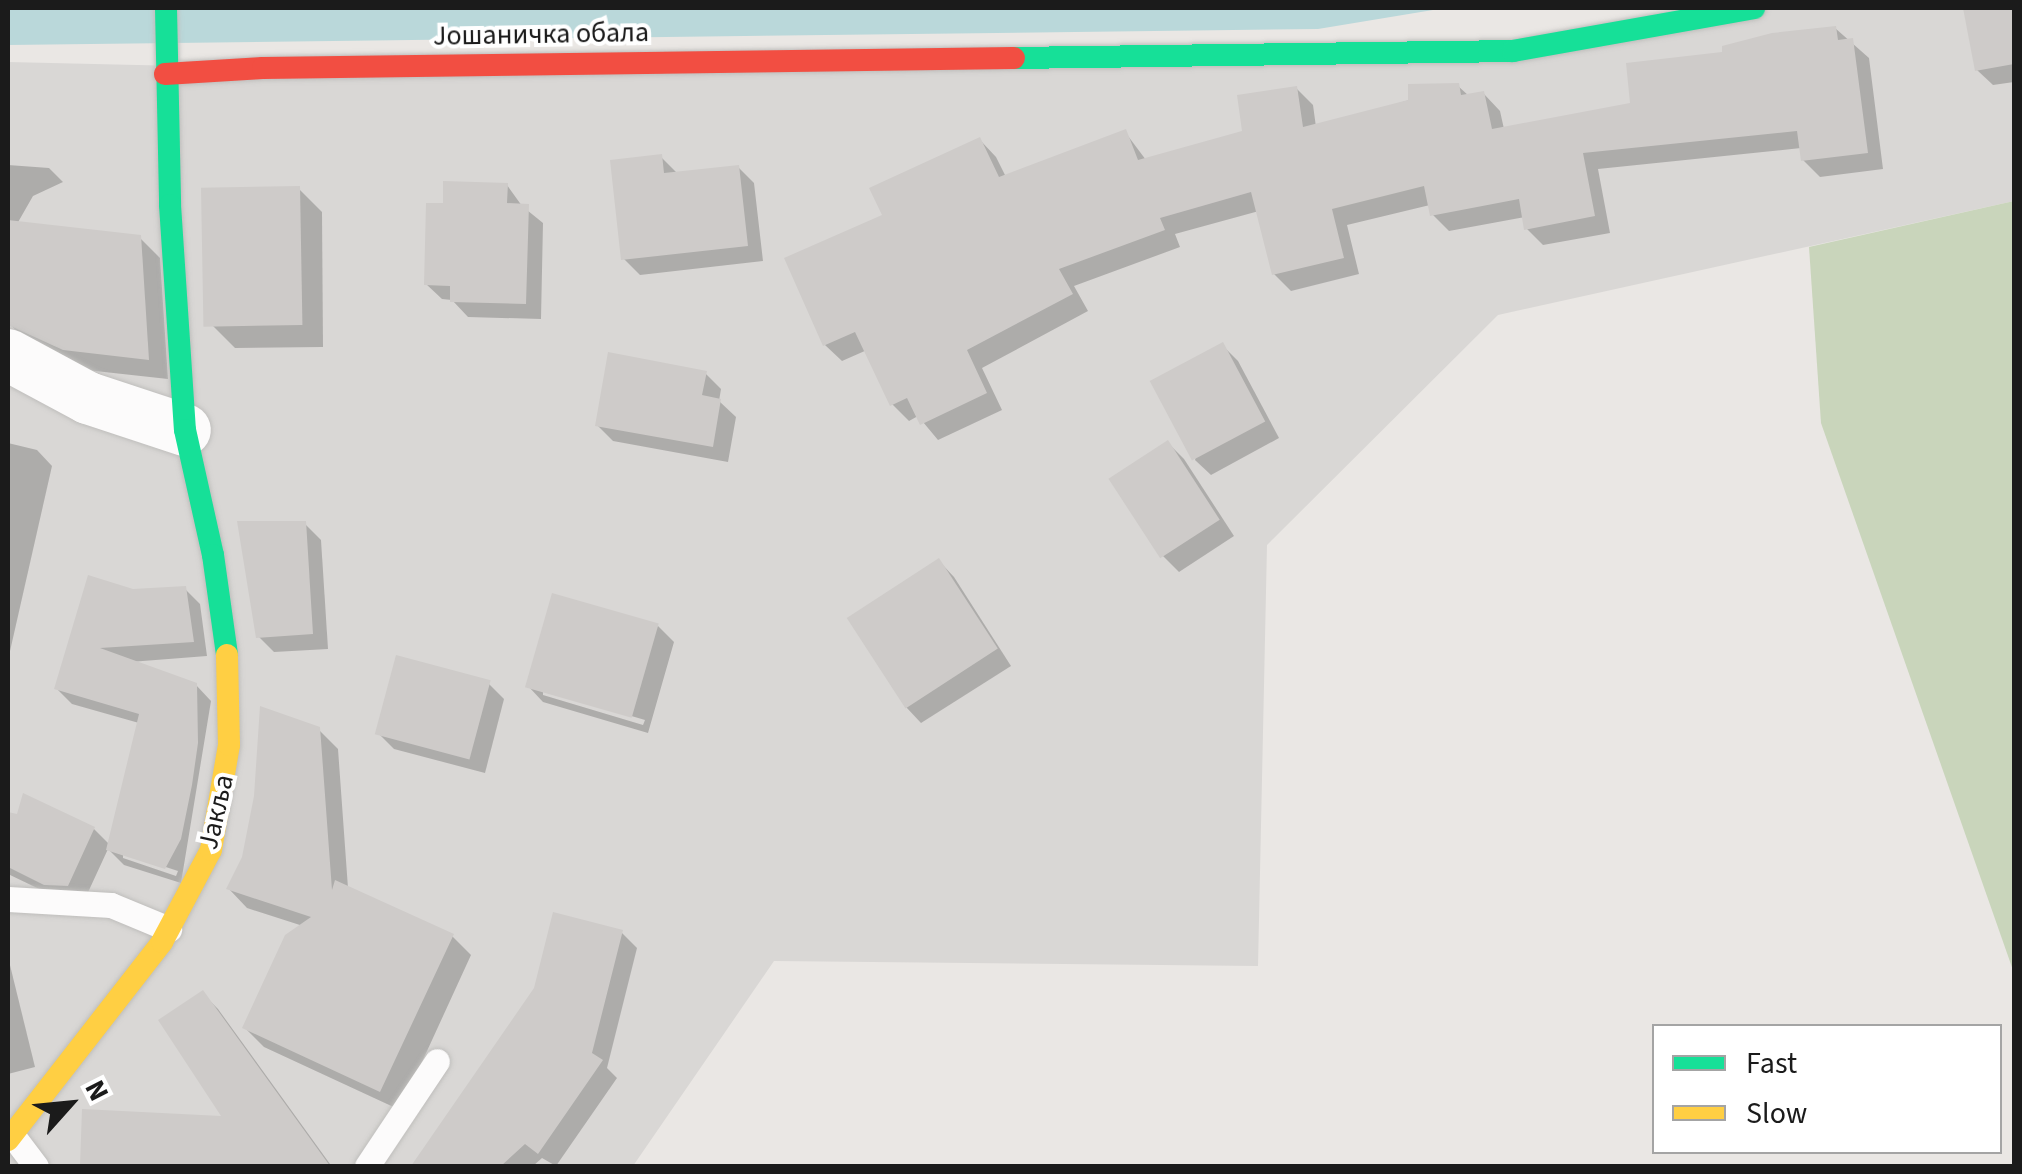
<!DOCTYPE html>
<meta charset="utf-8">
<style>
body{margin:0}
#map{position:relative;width:2022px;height:1174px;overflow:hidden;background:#eae7e4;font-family:"Source Sans 3",sans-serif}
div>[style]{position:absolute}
.residential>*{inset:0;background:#d9d7d5}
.forest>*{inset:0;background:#c9d5bb}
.water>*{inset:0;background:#bad8da}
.shadow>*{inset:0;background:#0003}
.building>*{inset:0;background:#cecbc9;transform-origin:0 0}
.roads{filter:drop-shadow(0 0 2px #bfbebc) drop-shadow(0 0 2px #bfbebc)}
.lane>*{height:25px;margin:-12.5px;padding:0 12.5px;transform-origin:12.5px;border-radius:12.5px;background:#fcfbfb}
.street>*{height:52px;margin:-26px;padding:0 26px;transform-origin:26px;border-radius:26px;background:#fcfbfb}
.fast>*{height:22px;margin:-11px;padding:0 11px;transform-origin:11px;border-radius:11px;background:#16e098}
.slow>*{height:22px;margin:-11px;padding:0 11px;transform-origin:11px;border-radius:11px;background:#ffcf43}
.jam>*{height:22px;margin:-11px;padding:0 11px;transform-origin:11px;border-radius:11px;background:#f24e42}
span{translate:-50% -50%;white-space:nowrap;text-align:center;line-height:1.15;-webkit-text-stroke:8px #fff;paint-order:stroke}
.street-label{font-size:28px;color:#1b1b1b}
.frame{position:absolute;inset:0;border:10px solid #1b1b1b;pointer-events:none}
.legend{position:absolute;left:1652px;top:1024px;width:350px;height:130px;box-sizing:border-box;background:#fff;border:2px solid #a4a4a4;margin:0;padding:12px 18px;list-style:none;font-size:30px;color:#1b1b1b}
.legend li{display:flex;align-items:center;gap:20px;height:50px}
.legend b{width:50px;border:2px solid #a4a4a4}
.north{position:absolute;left:20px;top:1054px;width:100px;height:100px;-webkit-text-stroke:8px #fff;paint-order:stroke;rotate:63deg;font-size:28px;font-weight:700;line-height:40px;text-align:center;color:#1b1b1b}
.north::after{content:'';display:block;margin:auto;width:35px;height:45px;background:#1b1b1b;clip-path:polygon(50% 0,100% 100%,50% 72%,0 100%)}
</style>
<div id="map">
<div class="residential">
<div style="clip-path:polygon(1754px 8px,2014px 8px,2014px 201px,1498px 315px,1267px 545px,1258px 966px,774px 961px,633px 1166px,8px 1166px,8px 62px,263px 68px,1513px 51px)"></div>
</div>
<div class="forest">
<div style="clip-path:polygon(2014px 201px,2014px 973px,1821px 423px,1809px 247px)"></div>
</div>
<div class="water">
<div style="clip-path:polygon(8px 8px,1445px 8px,1318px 29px,8px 45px)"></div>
</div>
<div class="shadow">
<div style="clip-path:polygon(1966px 8px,2014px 8px,2014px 82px,1993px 85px,1977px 70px)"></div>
<div style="clip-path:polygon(1835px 28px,1869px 58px,1883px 169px,1820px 177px,1803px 160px,1801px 148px,1598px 169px,1610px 233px,1543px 245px,1527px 229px,1525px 217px,1449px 231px,1432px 214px,1430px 205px,1347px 225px,1359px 274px,1291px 291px,1274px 274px,1259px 211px,1175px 234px,1180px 247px,1074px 286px,1088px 311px,982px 368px,1002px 410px,938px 440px,918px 416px,909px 421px,892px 404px,867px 350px,842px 361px,825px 345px,886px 217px,980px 140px,996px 157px,1006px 177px,1125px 132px,1146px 160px,1245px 133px,1296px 88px,1313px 105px,1316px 127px,1458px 86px,1469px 96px,1484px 94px,1500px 111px,1504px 129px,1633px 105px,1725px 54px)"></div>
<div style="clip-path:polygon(661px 157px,678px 174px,738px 167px,754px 183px,763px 261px,640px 275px,624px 259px)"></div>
<div style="clip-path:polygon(8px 165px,49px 168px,63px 182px,33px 196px,17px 224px,140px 238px,160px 258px,168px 379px,86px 370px,30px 345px,10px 324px)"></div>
<div style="clip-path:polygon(507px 185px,522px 206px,543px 223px,541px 319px,468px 317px,452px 300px,442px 299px,426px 284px)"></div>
<div style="clip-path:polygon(299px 189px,322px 212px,323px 347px,235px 348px,212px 325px)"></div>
<div style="clip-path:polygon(1222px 345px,1238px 361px,1279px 438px,1211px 475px,1195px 460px)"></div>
<div style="clip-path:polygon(705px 373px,721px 389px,719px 401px,736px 417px,728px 462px,613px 441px,597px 425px)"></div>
<div style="clip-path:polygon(8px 443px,37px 450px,52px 466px,8px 660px)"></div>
<div style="clip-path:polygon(1168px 443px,1184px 459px,1234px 536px,1179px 572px,1163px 556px)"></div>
<div style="clip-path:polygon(305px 524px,321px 540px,328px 649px,274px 652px,258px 636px)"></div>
<div style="clip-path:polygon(939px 561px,954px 577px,1011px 666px,921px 723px,906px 707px)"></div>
<div style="clip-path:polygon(evenodd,185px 589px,200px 604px,207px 656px,130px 662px,196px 685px,211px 701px,181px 883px,124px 865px,108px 849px,84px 901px,62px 900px,8px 874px,8px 815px,18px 817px,25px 797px,94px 829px,110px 845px,139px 723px,72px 704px,57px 689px,132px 592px,185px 589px,123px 853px,178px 871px,176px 876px,123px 858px,123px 853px)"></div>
<div style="clip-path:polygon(evenodd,658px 626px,674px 642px,648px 733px,543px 702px,528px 686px,658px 626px,543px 690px,645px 720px,643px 725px,543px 695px,543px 690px)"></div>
<div style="clip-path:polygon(488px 683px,504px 699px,485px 773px,394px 749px,378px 733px)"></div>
<div style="clip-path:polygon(319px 730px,338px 749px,348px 888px,452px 936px,471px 955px,400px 1110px,264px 1047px,245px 1028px,303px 926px,247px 908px,229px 889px)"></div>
<div style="clip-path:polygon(621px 932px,637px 948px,607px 1068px,617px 1078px,556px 1166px,542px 1158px,533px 1166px,414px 1166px,537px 989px)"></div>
<div style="clip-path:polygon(8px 957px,35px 1067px,8px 1074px)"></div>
<div style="clip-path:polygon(202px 993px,218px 1009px,330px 1164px,82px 1166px,84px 1111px,226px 1119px)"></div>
</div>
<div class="building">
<div style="clip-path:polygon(1963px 8px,2014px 8px,2014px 64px,1975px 71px)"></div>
<div style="clip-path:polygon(1836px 26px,1838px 40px,1853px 38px,1868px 153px,1801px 161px,1797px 131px,1583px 153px,1595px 216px,1524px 230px,1519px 199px,1430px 216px,1424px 186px,1332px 209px,1344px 258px,1272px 275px,1251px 192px,1160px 218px,1165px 230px,1059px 269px,1073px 294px,967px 350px,987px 393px,920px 425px,907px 398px,890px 406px,855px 332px,823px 346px,784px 258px,882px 215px,869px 188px,980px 137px,999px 177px,1126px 129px,1138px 160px,1242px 131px,1237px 95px,1297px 86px,1303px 127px,1408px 100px,1408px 84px,1459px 83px,1461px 95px,1484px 91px,1492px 129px,1630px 103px,1626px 63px,1722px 52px,1722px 46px,1772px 33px)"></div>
<div style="clip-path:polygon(662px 154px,664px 173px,739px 165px,748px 246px,621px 260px,610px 160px)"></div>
<div style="clip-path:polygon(443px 181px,508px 183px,507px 203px,529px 204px,526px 304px,450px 302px,450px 286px,424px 285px,426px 203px,443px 203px)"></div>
<div style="left:300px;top:186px;width:139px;height:99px;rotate:89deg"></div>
<div style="clip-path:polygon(8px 220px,141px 235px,149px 360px,63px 350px,8px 325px)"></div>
<div style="left:1223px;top:342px;width:90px;height:83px;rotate:62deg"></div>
<div style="clip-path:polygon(608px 352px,707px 371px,702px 395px,721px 399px,713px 447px,595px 426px)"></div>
<div style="left:1168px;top:440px;width:95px;height:71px;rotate:57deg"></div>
<div style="clip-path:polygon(237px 521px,306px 521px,313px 634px,256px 638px)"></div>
<div style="left:939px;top:558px;width:108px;height:110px;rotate:57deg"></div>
<div style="clip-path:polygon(88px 575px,133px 589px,186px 586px,194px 642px,100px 648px,197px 683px,198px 743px,192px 785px,181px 839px,165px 869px,106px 850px,139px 714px,54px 689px)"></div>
<div style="left:552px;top:593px;width:111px;height:98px;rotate:16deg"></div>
<div style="left:396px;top:655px;width:98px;height:82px;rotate:15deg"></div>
<div style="clip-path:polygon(260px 706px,320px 727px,332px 890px,335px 880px,454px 934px,380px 1092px,242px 1028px,285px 935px,311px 917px,226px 889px,242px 857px,254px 796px)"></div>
<div style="clip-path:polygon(23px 793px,95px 827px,68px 886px,44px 885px,8px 867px,8px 812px,17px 814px)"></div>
<div style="clip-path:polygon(553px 912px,623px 930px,592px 1053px,603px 1060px,538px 1154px,525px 1144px,501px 1166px,411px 1166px,534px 988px)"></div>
<div style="clip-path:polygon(203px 990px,330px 1166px,80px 1166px,82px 1109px,221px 1116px,158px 1020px)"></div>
</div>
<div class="roads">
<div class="lane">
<div style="left:8px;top:899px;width:103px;rotate:3.3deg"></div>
<div style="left:111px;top:905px;width:63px;rotate:22.5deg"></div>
<div style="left:13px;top:1136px;width:38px;rotate:53deg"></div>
<div style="left:367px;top:1166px;width:126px;rotate:-56.3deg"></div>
</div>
<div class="street">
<div style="left:8px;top:355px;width:91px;rotate:28.3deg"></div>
<div style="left:88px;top:398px;width:102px;rotate:18.3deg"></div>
</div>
<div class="fast">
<div style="left:166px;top:8px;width:197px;rotate:88.8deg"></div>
<div style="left:170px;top:205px;width:225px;rotate:86.2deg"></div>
<div style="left:185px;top:430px;width:128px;rotate:77.4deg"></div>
<div style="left:213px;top:555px;width:101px;rotate:82deg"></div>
<div style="left:1014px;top:58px;width:499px;rotate:-0.8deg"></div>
<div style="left:1513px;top:51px;width:245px;rotate:-10.1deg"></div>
</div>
<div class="slow">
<div style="left:8px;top:1140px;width:251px;rotate:-52.1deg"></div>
<div style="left:162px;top:942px;width:104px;rotate:-62deg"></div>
<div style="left:211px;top:850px;width:107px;rotate:-80.3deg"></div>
<div style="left:229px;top:745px;width:90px;rotate:-91.3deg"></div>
</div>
<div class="jam">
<div style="left:165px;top:74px;width:98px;rotate:-3.5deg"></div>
<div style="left:263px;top:68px;width:751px;rotate:-0.76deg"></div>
</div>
</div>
<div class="street-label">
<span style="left:541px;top:34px;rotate:-1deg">Јошаничка обала</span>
<span style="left:216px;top:812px;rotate:-77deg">Јакља</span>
</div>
<div class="frame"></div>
<ul class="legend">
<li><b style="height:12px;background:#16e098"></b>Fast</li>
<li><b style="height:12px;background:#ffcf43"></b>Slow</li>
</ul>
<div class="north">N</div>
</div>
